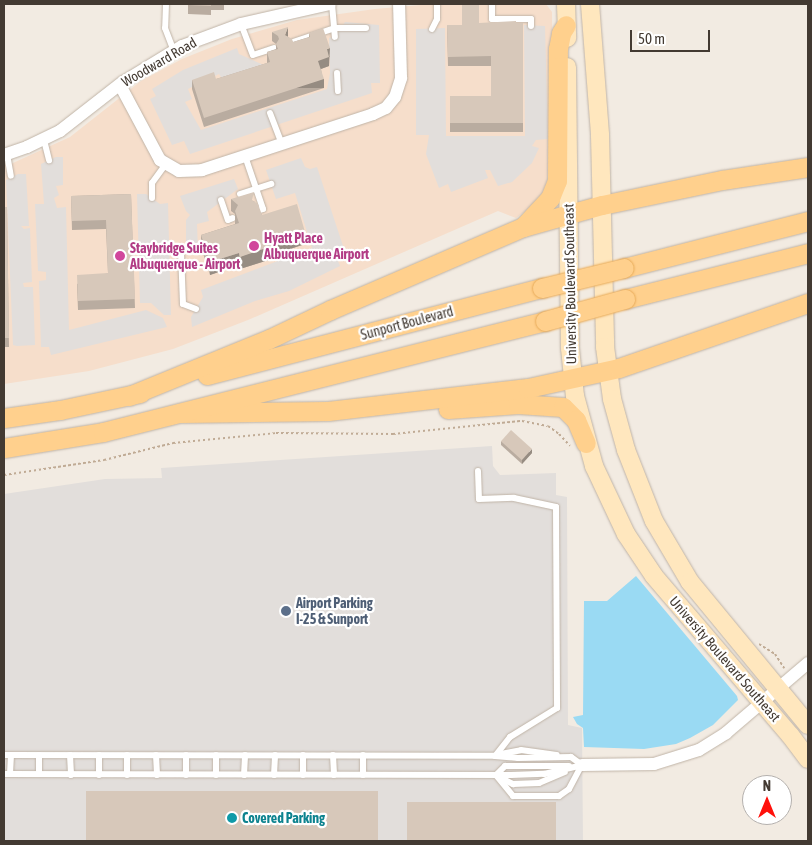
<!DOCTYPE html>
<style>
body{margin:0}
#map{position:relative;width:812px;height:845px;overflow:hidden;background:#f2ebe2;font-family:"Asap Condensed",sans-serif}
div>[style]{position:absolute}
.commercial>*{inset:0;background:#f6decb}
.parking>*{inset:0;background:#e2dedb}
.water>*{inset:0;background:#9adaf3}
.path>*{height:2px;margin-top:-1px;transform-origin:0;background:repeating-linear-gradient(90deg,#c0ab95 0 2.5px,transparent 0 5px)}
.roads{filter:drop-shadow(0 0 1px #c0b4a7) drop-shadow(0 0 1px #c0b4a7)}
.service>*{height:6px;margin:-3px;padding:0 3px;transform-origin:3px;border-radius:3px;background:#fff}
.minor>*{height:12px;margin:-6px;padding:0 6px;transform-origin:6px;border-radius:6px;background:#fff}
.secondary>*{height:18px;margin:-9px;padding:0 9px;transform-origin:9px;border-radius:9px;background:#ffe7be}
.primary>*{height:19px;margin:-9.5px;padding:0 9.5px;transform-origin:9.5px;border-radius:9.5px;background:#ffd08d}
.bridges{filter:drop-shadow(0 0 1px #e8ab59) drop-shadow(0 0 1px #e8ab59)}
.primary-bridge>*{height:19px;margin:-9.5px;padding:0 9.5px;transform-origin:9.5px;border-radius:9.5px;background:#ffd08d}
.wall>*{inset:0;background:#b9aca0}
.shaded-wall>*{inset:0;background:#968c82;transform-origin:0 0}
.building>*{inset:0;background:#d7c8ba;transform-origin:0 0}
.dots>*{width:14px;height:14px;translate:-50% -50%;box-sizing:border-box;border:2px solid #fff;border-radius:50%}
span{translate:-50% -50%;white-space:nowrap;text-align:center;line-height:1.15;-webkit-text-stroke:4.5px #fff;paint-order:stroke}
.street-label{font-size:14px;color:#433a32}
.hotel-label{font-size:14px;color:#b23c85;font-weight:700}
.left{translate:0 -50%;text-align:left}
.service-label{font-size:14px;color:#4e5e75;font-weight:700}
.culture-label{font-size:14px;color:#0d838f;font-weight:700}
.frame{position:absolute;inset:0;border:5px solid #433a32;pointer-events:none}
.north{position:absolute;left:742px;top:775px;width:50px;height:50px;box-sizing:border-box;background:#fff;border:1px solid #b4b0ad;border-radius:50%;rotate:0deg;font-size:14px;font-weight:700;line-height:20px;text-align:center;color:#433a32}
.north::after{content:'';display:block;margin:auto;width:18px;height:22px;background:#ff110b;clip-path:polygon(50% 0,100% 100%,50% 72%,0 100%)}
.scale{position:absolute;left:630px;top:30px;width:80px;height:22px;box-sizing:border-box;border:2px solid #433a32;border-top:0;padding-left:6px;font-size:15px;line-height:18px;white-space:nowrap;color:#433a32;-webkit-text-stroke:4px #fff;paint-order:stroke}
</style>
<div id="map">
<div class="commercial">
<div style="clip-path:polygon(546px 4px,552px 12px,553px 162px,542px 198px,516px 218px,498px 211px,248px 320px,173px 349px,89px 371px,4px 384px,4px 165px,13px 163px,70px 137px,141px 81px,182px 59px,232px 39px,297px 20px,375px 9px,420px 5px)"></div>
</div>
<div class="parking">
<div style="clip-path:polygon(345px 22px,379px 25px,380px 83px,371px 83px,372px 93px,190px 154px,184px 141px,172px 145px,150px 99px,156px 96px,152px 89px,183px 70px,237px 48px,239px 54px,266px 66px,223px 80px,219px 74px,188px 89px,192px 99px,185px 102px,201px 130px,327px 89px,330px 73px,329px 38px,335px 37px)"></div>
<div style="clip-path:polygon(524px 25px,545px 26px,548px 139px,536px 140px,532px 146px,539px 148px,532px 163px,512px 182px,498px 186px,490px 170px,485px 170px,488px 178px,451px 192px,448px 184px,439px 188px,426px 154px,429px 135px,416px 135px,416px 29px,445px 28px,446px 136px,525px 136px)"></div>
<div style="clip-path:polygon(56px 157px,63px 157px,63px 185px,56px 186px,59px 195px,54px 198px,57px 208px,66px 207px,69px 330px,146px 310px,163px 318px,167px 327px,51px 355px,49px 347px,41px 347px,39px 281px,46px 280px,46px 272px,38px 271px,35px 204px,44px 204px,41px 164px)"></div>
<div style="clip-path:polygon(301px 158px,305px 167px,310px 169px,317px 167px,345px 252px,336px 256px,340px 266px,289px 291px,255px 301px,192px 327px,191px 317px,203px 297px,201px 290px,312px 248px,295px 193px,276px 199px,266px 170px)"></div>
<div style="clip-path:polygon(18px 174px,26px 174px,29px 226px,21px 226px,24px 229px,30px 228px,32px 282px,23px 283px,24px 287px,33px 287px,35px 345px,17px 346px,13px 345px,6px 180px)"></div>
<div style="clip-path:polygon(234px 179px,238px 189px,207px 212px,209px 221px,197px 224px,198px 251px,186px 251px,186px 220px,190px 215px,186px 211px,180px 196px)"></div>
<div style="clip-path:polygon(137px 194px,146px 194px,160px 204px,168px 203px,171px 315px,164px 315px,151px 303px,140px 303px)"></div>
<div style="clip-path:polygon(492px 446px,493px 466px,500px 475px,556px 473px,556px 495px,567px 497px,568px 725px,582px 728px,583px 841px,4px 841px,4px 494px,105px 479px,162px 478px,161px 468px)"></div>
</div>
<div class="water">
<div style="clip-path:polygon(636px 576px,737px 696px,738px 700px,713px 725px,690px 738px,676px 744px,644px 749px,584px 747px,583px 728px,577px 724px,573px 717px,583px 715px,584px 601px,607px 601px)"></div>
</div>
<div class="path">
<div style="left:4px;top:475px;width:101px;rotate:-8.5deg"></div>
<div style="left:104px;top:460px;width:71px;rotate:-13.8deg"></div>
<div style="left:173px;top:443px;width:103px;rotate:-5.5deg"></div>
<div style="left:276px;top:433px;width:117px;rotate:0.5deg"></div>
<div style="left:393px;top:434px;width:130px;rotate:-5.8deg"></div>
<div style="left:522px;top:421px;width:26px;rotate:11deg"></div>
<div style="left:548px;top:426px;width:14px;rotate:36deg"></div>
<div style="left:559px;top:434px;width:16px;rotate:47deg"></div>
<div style="left:759px;top:644px;width:19px;rotate:32deg"></div>
<div style="left:775px;top:654px;width:17px;rotate:57deg"></div>
</div>
<div class="roads">
<div class="service">
<div style="left:166px;top:4px;width:24px;rotate:92deg"></div>
<div style="left:165px;top:28px;width:25px;rotate:69deg"></div>
<div style="left:332px;top:4px;width:33px;rotate:85deg"></div>
<div style="left:492px;top:4px;width:15px;rotate:90deg"></div>
<div style="left:492px;top:19px;width:39px"></div>
<div style="left:531px;top:19px;width:7px;rotate:90deg"></div>
<div style="left:241px;top:24px;width:33px;rotate:69deg"></div>
<div style="left:253px;top:55px;width:22px;rotate:-18deg"></div>
<div style="left:432px;top:29px;width:11px;rotate:-63deg"></div>
<div style="left:437px;top:19px;width:15px;rotate:-90deg"></div>
<div style="left:290px;top:43px;width:47px;rotate:-18.4deg"></div>
<div style="left:335px;top:28px;width:31px"></div>
<div style="left:337px;top:73px;width:18px;rotate:87deg"></div>
<div style="left:270px;top:113px;width:33px;rotate:69deg"></div>
<div style="left:44px;top:140px;width:21px;rotate:76deg"></div>
<div style="left:7px;top:154px;width:22px;rotate:80deg"></div>
<div style="left:245px;top:156px;width:56px;rotate:71.2deg"></div>
<div style="left:263px;top:209px;width:6px;rotate:162deg"></div>
<div style="left:240px;top:194px;width:33px;rotate:-18deg"></div>
<div style="left:152px;top:198px;width:15px;rotate:-90deg"></div>
<div style="left:152px;top:183px;width:22px;rotate:-54deg"></div>
<div style="left:221px;top:200px;width:21px;rotate:71deg"></div>
<div style="left:228px;top:220px;width:5px;rotate:-22deg"></div>
<div style="left:181px;top:252px;width:52px;rotate:87.8deg"></div>
<div style="left:183px;top:304px;width:14px;rotate:21deg"></div>
<div style="left:478px;top:471px;width:28px;rotate:88deg"></div>
<div style="left:479px;top:499px;width:35px;rotate:-2deg"></div>
<div style="left:514px;top:498px;width:43px;rotate:12.1deg"></div>
<div style="left:556px;top:507px;width:201px;rotate:89.7deg"></div>
<div style="left:557px;top:708px;width:55px;rotate:148.3deg"></div>
<div style="left:510px;top:737px;width:24px;rotate:128deg"></div>
<div style="left:501px;top:754px;width:20px;rotate:-11deg"></div>
<div style="left:521px;top:750px;width:36px;rotate:8deg"></div>
<div style="left:4px;top:755px;width:491px;rotate:0.1deg"></div>
<div style="left:495px;top:756px;width:23px;rotate:5deg"></div>
<div style="left:518px;top:758px;width:53px;rotate:-1.1deg"></div>
<div style="left:571px;top:757px;width:14px;rotate:36deg"></div>
<div style="left:39px;top:755px;width:19px;rotate:90deg"></div>
<div style="left:70px;top:755px;width:20px;rotate:87deg"></div>
<div style="left:99px;top:755px;width:20px;rotate:90deg"></div>
<div style="left:156px;top:755px;width:20px;rotate:87deg"></div>
<div style="left:216px;top:755px;width:20px;rotate:90deg"></div>
<div style="left:303px;top:755px;width:20px;rotate:90deg"></div>
<div style="left:333px;top:755px;width:20px;rotate:87deg"></div>
<div style="left:363px;top:755px;width:20px;rotate:90deg"></div>
<div style="left:4px;top:774px;width:507px;rotate:0.11deg"></div>
<div style="left:511px;top:775px;width:33px;rotate:-2deg"></div>
<div style="left:544px;top:774px;width:39px;rotate:-13deg"></div>
<div style="left:10px;top:774px;width:19px;rotate:-87deg"></div>
<div style="left:127px;top:775px;width:20px;rotate:-90deg"></div>
<div style="left:186px;top:775px;width:20px;rotate:-90deg"></div>
<div style="left:244px;top:775px;width:20px;rotate:-87deg"></div>
<div style="left:274px;top:775px;width:20px;rotate:-87deg"></div>
<div style="left:496px;top:775px;width:27px;rotate:51deg"></div>
<div style="left:513px;top:796px;width:46px"></div>
<div style="left:559px;top:796px;width:12px;rotate:-35deg"></div>
<div style="left:569px;top:789px;width:27px;rotate:-62deg"></div>
<div style="left:496px;top:775px;width:13px;rotate:-45deg"></div>
<div style="left:505px;top:766px;width:64px"></div>
<div style="left:499px;top:777px;width:16px;rotate:27deg"></div>
<div style="left:513px;top:784px;width:26px;rotate:-2deg"></div>
<div style="left:539px;top:783px;width:28px;rotate:-23deg"></div>
</div>
<div class="minor">
<div style="left:120px;top:85px;width:85px;rotate:61.9deg"></div>
<div style="left:160px;top:160px;width:22px;rotate:30deg"></div>
<div style="left:179px;top:171px;width:23px;rotate:-2deg"></div>
<div style="left:202px;top:170px;width:180px;rotate:-18.1deg"></div>
<div style="left:373px;top:114px;width:14px;rotate:-25deg"></div>
<div style="left:386px;top:108px;width:14px;rotate:-51deg"></div>
<div style="left:395px;top:97px;width:20px;rotate:-72deg"></div>
<div style="left:401px;top:78px;width:74px;rotate:-91.5deg"></div>
<div style="left:4px;top:155px;width:24px;rotate:-19deg"></div>
<div style="left:27px;top:147px;width:37px;rotate:-26deg"></div>
<div style="left:60px;top:131px;width:80px;rotate:-37.9deg"></div>
<div style="left:123px;top:82px;width:69px;rotate:-31.4deg"></div>
<div style="left:182px;top:46px;width:63px;rotate:-20.4deg"></div>
<div style="left:241px;top:24px;width:91px;rotate:-12.7deg"></div>
<div style="left:582px;top:765px;width:72px;rotate:-0.8deg"></div>
<div style="left:654px;top:764px;width:47px;rotate:-17.3deg"></div>
<div style="left:699px;top:750px;width:32px;rotate:-32deg"></div>
<div style="left:726px;top:733px;width:108px;rotate:-40.5deg"></div>
</div>
<div class="secondary">
<div style="left:566px;top:4px;width:34px;rotate:88deg"></div>
<div style="left:590px;top:4px;width:131px;rotate:85.6deg"></div>
<div style="left:600px;top:135px;width:212px;rotate:88.6deg"></div>
<div style="left:605px;top:347px;width:52px;rotate:82.3deg"></div>
<div style="left:612px;top:399px;width:53px;rotate:74.6deg"></div>
<div style="left:626px;top:450px;width:76px;rotate:68.5deg"></div>
<div style="left:654px;top:521px;width:71px;rotate:59.5deg"></div>
<div style="left:690px;top:582px;width:185px;rotate:50.5deg"></div>
<div style="left:567px;top:67px;width:281px;rotate:89.4deg"></div>
<div style="left:570px;top:348px;width:48px;rotate:84.1deg"></div>
<div style="left:575px;top:396px;width:73px;rotate:74.8deg"></div>
<div style="left:594px;top:466px;width:75px;rotate:64.8deg"></div>
<div style="left:626px;top:534px;width:50px;rotate:56.3deg"></div>
<div style="left:654px;top:576px;width:209px;rotate:49.5deg"></div>
<div style="left:790px;top:735px;width:30px;rotate:53deg"></div>
</div>
<div class="primary">
<div style="left:523px;top:227px;width:40px;rotate:-47deg"></div>
<div style="left:550px;top:198px;width:18px;rotate:-68deg"></div>
<div style="left:557px;top:181px;width:132px;rotate:-89.6deg"></div>
<div style="left:558px;top:49px;width:16px;rotate:-79deg"></div>
<div style="left:561px;top:33px;width:9px;rotate:-58deg"></div>
<div style="left:624px;top:268px;width:190px;rotate:-14.3deg"></div>
<div style="left:625px;top:299px;width:189px;rotate:-14.1deg"></div>
<div style="left:207px;top:375px;width:346px;rotate:-14.6deg"></div>
<div style="left:129px;top:396px;width:151px;rotate:-22.2deg"></div>
<div style="left:269px;top:339px;width:68px;rotate:-25.4deg"></div>
<div style="left:330px;top:310px;width:210px;rotate:-23.3deg"></div>
<div style="left:523px;top:227px;width:82px;rotate:-15.6deg"></div>
<div style="left:602px;top:205px;width:123px;rotate:-11.8deg"></div>
<div style="left:722px;top:180px;width:87px;rotate:-8.6deg"></div>
<div style="left:448px;top:409px;width:70px;rotate:-4.1deg"></div>
<div style="left:518px;top:404px;width:45px;rotate:3.8deg"></div>
<div style="left:563px;top:407px;width:18px;rotate:45deg"></div>
<div style="left:576px;top:420px;width:25px;rotate:67deg"></div>
<div style="left:180px;top:413px;width:148px;rotate:-0.8deg"></div>
<div style="left:328px;top:411px;width:201px;rotate:-6.6deg"></div>
<div style="left:528px;top:388px;width:93px;rotate:-12.4deg"></div>
<div style="left:619px;top:368px;width:200px;rotate:-19deg"></div>
<div style="left:4px;top:418px;width:57px;rotate:-8.1deg"></div>
<div style="left:60px;top:410px;width:82px;rotate:-12deg"></div>
<div style="left:4px;top:448px;width:100px;rotate:-9.2deg"></div>
<div style="left:103px;top:432px;width:456px;rotate:-14.1deg"></div>
</div>
</div>
<div class="bridges">
<div class="primary-bridge">
<div style="left:542px;top:288px;width:84px;rotate:-13.7deg"></div>
<div style="left:545px;top:321px;width:83px;rotate:-15.4deg"></div>
</div>
</div>
<div class="wall">
<div style="clip-path:polygon(188px 4px,224px 4px,224px 10px,211px 10px,211px 15px,188px 14px)"></div>
<div style="clip-path:polygon(479px 23px,523px 23px,523px 132px,450px 132px,450px 96px,491px 96px,491px 66px,448px 66px,447px 25px,462px 25px)"></div>
<div style="clip-path:polygon(272px 32px,288px 37px,293px 42px,309px 37px,309px 33px,330px 57px,329px 57px,329px 66px,321px 69px,324px 88px,204px 127px,192px 89px,192px 80px,216px 79px,267px 63px,267px 52px,276px 49px,276px 44px,272px 41px)"></div>
<div style="clip-path:polygon(131px 194px,135px 308px,78px 310px,77px 284px,108px 273px,106px 229px,72px 230px,71px 196px)"></div>
<div style="clip-path:polygon(231px 199px,254px 201px,262px 215px,305px 244px,278px 253px,278px 257px,240px 269px,239px 265px,210px 275px,201px 247px,201px 235px,235px 224px,235px 214px,231px 211px)"></div>
<div style="clip-path:polygon(4px 207px,7px 207px,9px 347px,4px 347px)"></div>
<div style="clip-path:polygon(501px 441px,532px 453px,522px 464px,501px 445px)"></div>
</div>
<div class="shaded-wall">
<div style="clip-path:polygon(288px 27px,288px 36px,285px 44px,285px 35px)"></div>
<div style="clip-path:polygon(330px 48px,329px 66px,318px 70px,318px 61px,327px 49px)"></div>
<div style="left:324px;top:79px;width:9px;height:126px;rotate:90deg"></div>
<div style="clip-path:polygon(305px 232px,305px 244px,278px 253px,278px 257px,240px 269px,240px 257px,277px 241px)"></div>
<div style="clip-path:polygon(239px 253px,239px 265px,210px 275px,210px 262px)"></div>
<div style="clip-path:polygon(532px 449px,532px 453px,522px 464px,522px 460px)"></div>
</div>
<div class="building">
<div style="clip-path:polygon(188px 4px,211px 4px,211px 6px,188px 5px)"></div>
<div style="clip-path:polygon(462px 4px,479px 4px,479px 23px,516px 21px,516px 23px,523px 23px,523px 123px,450px 123px,450px 96px,491px 96px,491px 56px,448px 57px,447px 25px,462px 25px)"></div>
<div style="clip-path:polygon(288px 27px,285px 35px,292px 39px,293px 42px,310px 37px,309px 33px,323px 28px,330px 48px,327px 49px,329px 57px,318px 61px,324px 79px,204px 118px,192px 80px,214px 72px,216px 79px,270px 62px,267px 52px,278px 49px,276px 44px,279px 39px,278px 36px,272px 32px)"></div>
<div style="clip-path:polygon(254px 192px,252px 200px,258px 204px,262px 215px,297px 204px,305px 232px,277px 241px,278px 244px,240px 257px,239px 253px,210px 262px,201px 235px,239px 223px,235px 211px,238px 205px,231px 199px)"></div>
<div style="clip-path:polygon(131px 194px,135px 299px,78px 301px,77px 275px,108px 273px,106px 220px,72px 221px,71px 196px)"></div>
<div style="clip-path:polygon(4px 207px,7px 207px,9px 338px,4px 338px)"></div>
<div style="left:511px;top:430px;width:28px;height:15px;rotate:42deg"></div>
<div style="left:86px;top:791px;width:292px;height:50px"></div>
<div style="left:407px;top:802px;width:149px;height:39px"></div>
</div>
<div class="dots">
<div style="left:254px;top:246px;background:#d1479c"></div>
<div style="left:120px;top:256px;background:#d1479c"></div>
<div style="left:286px;top:611px;background:#5c6f8a"></div>
<div style="left:232px;top:818px;background:#0f9aa8"></div>
</div>
<div class="street-label">
<span style="left:159px;top:62px;rotate:-30deg">Woodward Road</span>
<span style="left:570px;top:284px;rotate:-91deg">University Boulevard Southeast</span>
<span style="left:407px;top:323px;rotate:-15deg">Sunport Boulevard</span>
<span style="left:725px;top:659px;rotate:49deg">University Boulevard Southeast</span>
</div>
<div class="hotel-label">
<span class="left" style="left:264px;top:246px">Hyatt Place<br>Albuquerque Airport</span>
<span class="left" style="left:130px;top:256px">Staybridge Suites<br>Albuquerque - Airport</span>
</div>
<div class="service-label">
<span class="left" style="left:296px;top:611px">Airport Parking<br>I-25 &amp; Sunport</span>
</div>
<div class="culture-label">
<span class="left" style="left:242px;top:818px">Covered Parking</span>
</div>
<div class="frame"></div>
<div class="north">N</div>
<div class="scale">50 m</div>
</div>
